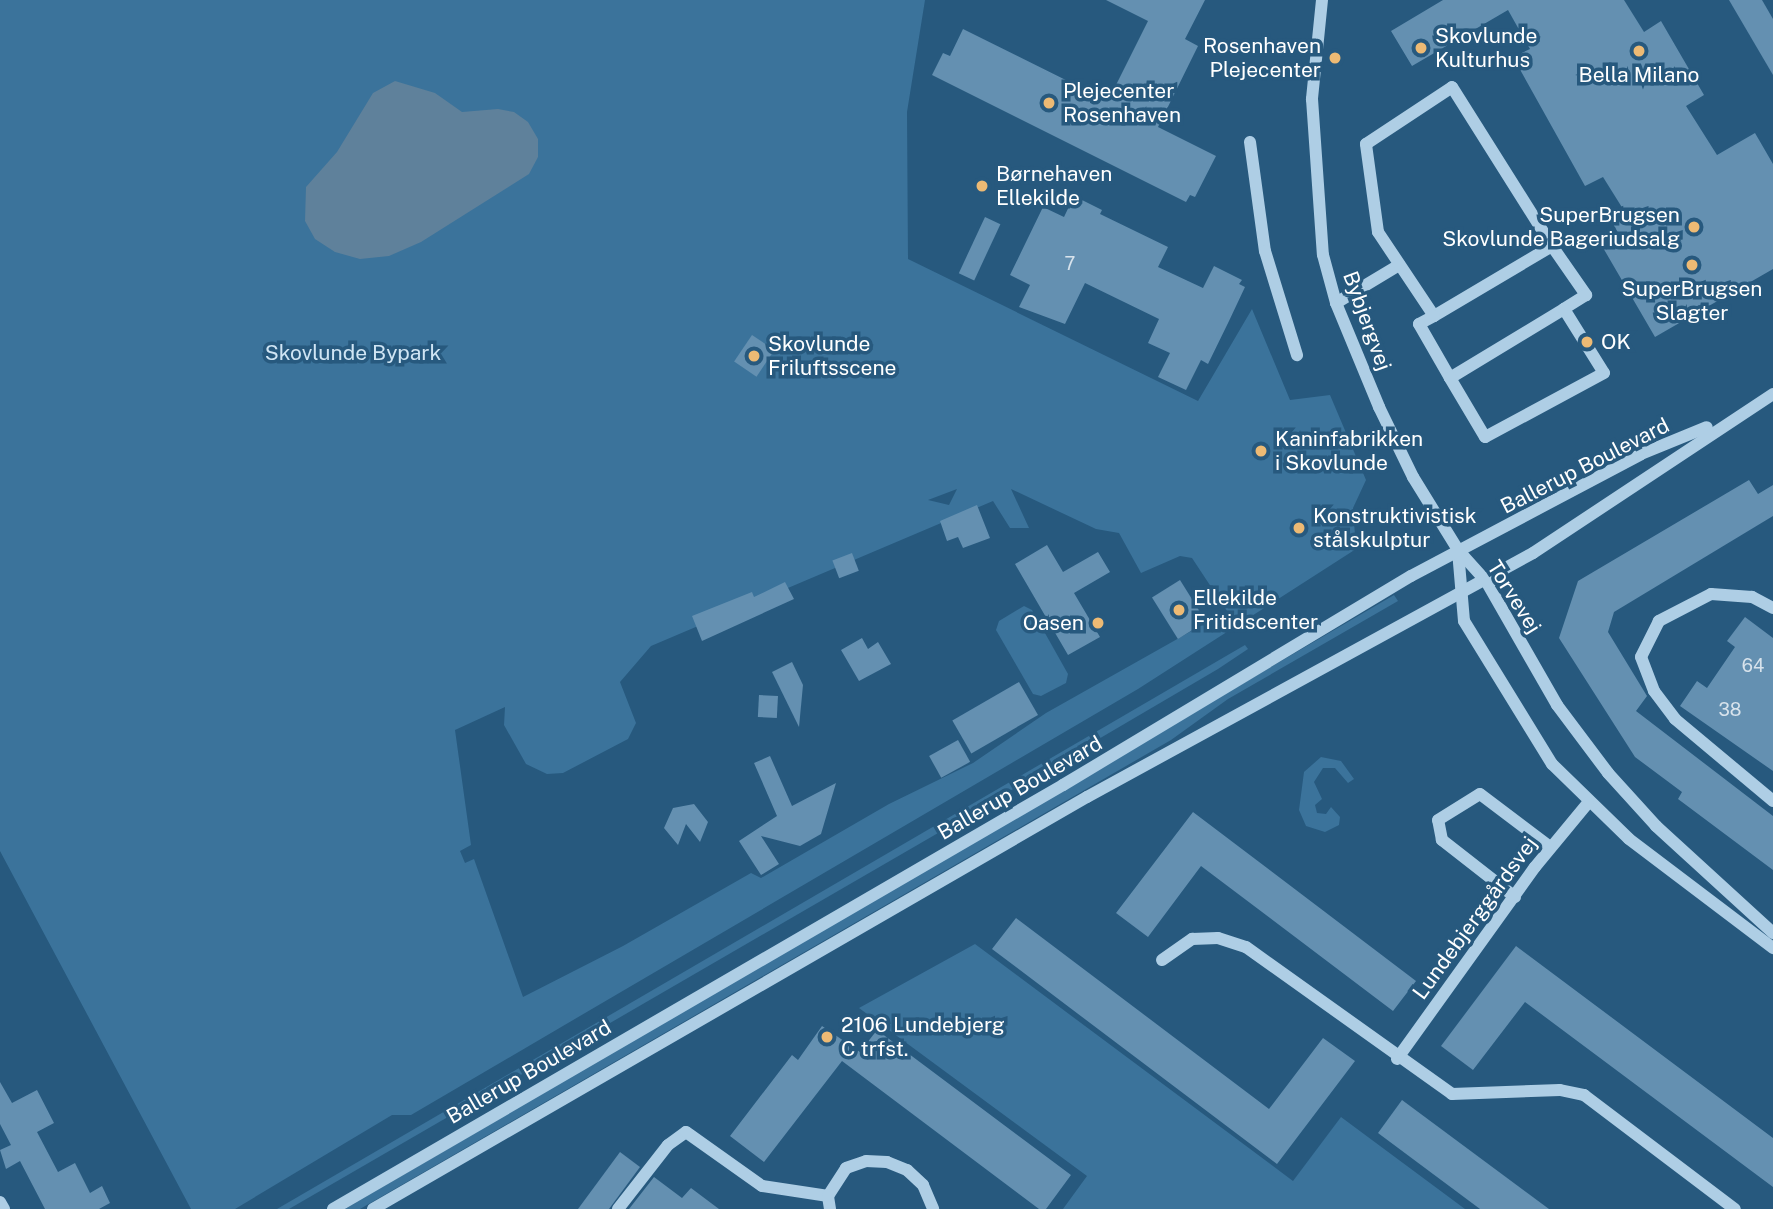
<!DOCTYPE html>
<meta charset="utf-8">
<style>
body{margin:0}
#map{position:relative;width:1773px;height:1209px;overflow:hidden;background:#27597e;font-family:"Public Sans",sans-serif}
div>[style]{position:absolute}
.green>*{inset:0;background:#3b739b}
.water>*{inset:0;background:#5f819b}
.building>*{inset:0;background:#6490b1;transform-origin:0 0}
.minor>*{height:12px;margin:-6px;padding:0 6px;transform-origin:6px;border-radius:6px;background:#aecee5}
.dots>*{width:19px;height:19px;translate:-50% -50%;box-sizing:border-box;border:4px solid #27597e;border-radius:50%}
span{translate:-50% -50%;white-space:nowrap;text-align:center;line-height:1.15;-webkit-text-stroke:7px #27597e;paint-order:stroke}
.number-label{font-size:18px;color:#d8e3ec}
.number-label span{-webkit-text-stroke-width:0}
.poi-label{font-size:21px;color:#fff}
.left{translate:0 -50%;text-align:left}
.right{translate:-100% -50%;text-align:right}
.street-label{font-size:21px;color:#fff}
.park-label{font-size:21px;color:#d0e5f4}
</style>
<div id="map">
<div class="green">
<div style="clip-path:polygon(evenodd,0 0,925px 0,907px 112px,908px 259px,1198px 401px,1252px 309px,1290px 400px,1330px 395px,1366px 480px,1353px 508px,1356px 549px,1138px 689px,411px 1115px,392px 1115px,235px 1209px,191px 1209px,0 851px,0 0,957px 489px,949px 505px,928px 500px,957px 489px,0 0,1011px 489px,1096px 529px,1119px 533px,1141px 573px,1180px 556px,1192px 558px,1227px 611px,1046px 713px,973px 763px,889px 804px,761px 878px,751px 873px,623px 946px,523px 997px,474px 859px,465px 863px,460px 851px,471px 845px,455px 730px,505px 707px,504px 725px,526px 764px,547px 774px,563px 773px,628px 739px,636px 723px,620px 682px,651px 646px,993px 501px,1010px 528px,1029px 528px,1011px 489px)"></div>
<div style="clip-path:polygon(1394px 595px,1398px 601px,1228px 699px,1171px 740px,360px 1209px,345px 1209px)"></div>
<div style="clip-path:polygon(1024px 606px,1032px 610px,1068px 674px,1066px 683px,1041px 696px,1033px 694px,996px 630px,999px 621px)"></div>
<div style="clip-path:polygon(1245px 645px,1248px 649px,1218px 669px,964px 818px,289px 1209px,277px 1209px)"></div>
<div style="clip-path:polygon(1321px 757px,1341px 761px,1354px 779px,1348px 783px,1335px 768px,1323px 768px,1314px 782px,1322px 799px,1315px 805px,1317px 813px,1326px 814px,1331px 807px,1340px 817px,1339px 825px,1325px 832px,1306px 826px,1299px 810px,1304px 772px)"></div>
<div style="clip-path:polygon(975px 944px,1293px 1181px,1341px 1117px,1465px 1209px,1063px 1209px,1087px 1176px,859px 1008px)"></div>
</div>
<div class="water">
<div style="clip-path:polygon(395px 81px,435px 93px,462px 112px,498px 109px,514px 112px,528px 122px,538px 139px,538px 157px,529px 174px,421px 242px,389px 256px,360px 259px,335px 252px,315px 239px,305px 221px,306px 187px,337px 152px,373px 93px)"></div>
</div>
<div class="building">
<div style="clip-path:polygon(1106px 0,1205px 0,1185px 39px,1198px 46px,1158px 127px,1216px 156px,1195px 197px,1190px 195px,1186px 202px,932px 75px,943px 53px,950px 56px,963px 29px,1108px 101px,1148px 21px)"></div>
<div style="clip-path:polygon(1443px 0,1624px 0,1644px 32px,1661px 21px,1704px 95px,1686px 106px,1717px 155px,1755px 133px,1773px 164px,1773px 269px,1655px 337px,1602px 246px,1620px 236px,1609px 217px,1623px 209px,1603px 177px,1585px 186px,1513px 57px,1530px 49px,1508px 10px,1412px 66px,1391px 31px)"></div>
<div style="clip-path:polygon(1729px 0,1762px 0,1773px 19px,1773px 75px)"></div>
<div style="clip-path:polygon(1074px 196px,1102px 210px,1100px 214px,1168px 247px,1158px 267px,1203px 288px,1214px 266px,1242px 280px,1239px 284px,1245px 287px,1229px 321px,1208px 364px,1201px 360px,1186px 390px,1158px 377px,1170px 353px,1148px 343px,1159px 319px,1085px 283px,1065px 324px,1019px 307px,1030px 285px,1010px 275px,1043px 207px,1064px 217px)"></div>
<div style="left:985px;top:217px;width:17px;height:62px;rotate:25deg"></div>
<div style="left:752px;top:335px;width:27px;height:32px;rotate:34deg"></div>
<div style="clip-path:polygon(1749px 480px,1758px 494px,1773px 485px,1773px 516px,1614px 612px,1608px 632px,1647px 696px,1636px 711px,1773px 816px,1773px 870px,1678px 799px,1682px 792px,1635px 757px,1559px 638px,1578px 581px)"></div>
<div style="clip-path:polygon(977px 505px,990px 538px,963px 548px,958px 537px,947px 541px,940px 521px)"></div>
<div style="clip-path:polygon(1047px 545px,1063px 572px,1098px 552px,1110px 572px,1074px 593px,1100px 637px,1068px 655px,1015px 564px)"></div>
<div style="left:852px;top:553px;width:19px;height:21px;rotate:69deg"></div>
<div style="left:1180px;top:580px;width:49px;height:33px;rotate:58deg"></div>
<div style="clip-path:polygon(785px 582px,794px 599px,702px 641px,692px 616px,752px 592px,754px 597px)"></div>
<div style="clip-path:polygon(1745px 617px,1773px 638px,1773px 771px,1680px 706px,1697px 681px,1707px 688px,1735px 647px,1727px 641px)"></div>
<div style="clip-path:polygon(862px 638px,868px 649px,878px 642px,891px 664px,859px 681px,841px 650px)"></div>
<div style="clip-path:polygon(792px 662px,803px 685px,799px 727px,772px 672px)"></div>
<div style="left:1019px;top:682px;width:38px;height:77px;rotate:60deg"></div>
<div style="left:759px;top:695px;width:19px;height:22px;rotate:3deg"></div>
<div style="left:958px;top:740px;width:25px;height:33px;rotate:61deg"></div>
<div style="clip-path:polygon(770px 756px,792px 806px,836px 783px,821px 834px,800px 846px,761px 836px,779px 864px,761px 875px,739px 841px,777px 816px,754px 763px)"></div>
<div style="clip-path:polygon(694px 804px,708px 822px,700px 842px,686px 824px,678px 845px,664px 828px,673px 808px)"></div>
<div style="clip-path:polygon(1193px 812px,1416px 981px,1393px 1011px,1201px 866px,1148px 937px,1116px 913px)"></div>
<div style="clip-path:polygon(1016px 918px,1269px 1109px,1323px 1038px,1355px 1061px,1277px 1164px,992px 949px)"></div>
<div style="clip-path:polygon(1516px 946px,1773px 1138px,1773px 1187px,1525px 1002px,1473px 1070px,1441px 1046px)"></div>
<div style="clip-path:polygon(822px 1026px,860px 1052px,877px 1030px,1071px 1175px,1046px 1209px,1039px 1209px,842px 1061px,764px 1162px,730px 1136px,792px 1055px,798px 1060px)"></div>
<div style="clip-path:polygon(0 1082px,12px 1103px,37px 1090px,54px 1123px,37px 1132px,58px 1172px,75px 1163px,90px 1193px,102px 1186px,110px 1203px,99px 1209px,45px 1209px,20px 1161px,6px 1169px,0 1150px,11px 1145px,0 1124px)"></div>
<div style="clip-path:polygon(1402px 1100px,1549px 1209px,1480px 1209px,1378px 1133px)"></div>
<div style="clip-path:polygon(620px 1152px,640px 1167px,609px 1209px,578px 1209px)"></div>
<div style="clip-path:polygon(654px 1177px,682px 1198px,691px 1188px,719px 1209px,629px 1209px)"></div>
</div>
<div class="minor">
<div style="left:1322px;top:0;width:100px;rotate:95.8deg"></div>
<div style="left:1312px;top:99px;width:156px;rotate:86deg"></div>
<div style="left:1323px;top:255px;width:50px;rotate:74.8deg"></div>
<div style="left:1336px;top:303px;width:113px;rotate:67.5deg"></div>
<div style="left:1379px;top:407px;width:78px;rotate:64.1deg"></div>
<div style="left:1413px;top:477px;width:86px;rotate:58.3deg"></div>
<div style="left:1458px;top:550px;width:42px;rotate:47.9deg"></div>
<div style="left:1486px;top:581px;width:143px;rotate:60.2deg"></div>
<div style="left:1557px;top:705px;width:85px;rotate:53.1deg"></div>
<div style="left:1608px;top:773px;width:72px;rotate:47.8deg"></div>
<div style="left:1656px;top:826px;width:159px;rotate:42.4deg"></div>
<div style="left:1250px;top:142px;width:110px;rotate:82.2deg"></div>
<div style="left:1265px;top:251px;width:109px;rotate:72.9deg"></div>
<div style="left:1552px;top:246px;width:60px;rotate:55.2deg"></div>
<div style="left:1586px;top:295px;width:26px;rotate:148deg"></div>
<div style="left:1336px;top:303px;width:74px;rotate:-31.1deg"></div>
<div style="left:1434px;top:316px;width:101px;rotate:-123.7deg"></div>
<div style="left:1378px;top:232px;width:89px;rotate:-97.8deg"></div>
<div style="left:1366px;top:144px;width:103px;rotate:-33.5deg"></div>
<div style="left:1452px;top:87px;width:188px;rotate:57.8deg"></div>
<div style="left:1552px;top:246px;width:137px;rotate:149.3deg"></div>
<div style="left:1434px;top:316px;width:17px;rotate:152deg"></div>
<div style="left:1419px;top:324px;width:62px;rotate:60.1deg"></div>
<div style="left:1450px;top:378px;width:133px;rotate:-31.2deg"></div>
<div style="left:1564px;top:309px;width:75px;rotate:58deg"></div>
<div style="left:1604px;top:373px;width:135px;rotate:151.7deg"></div>
<div style="left:1485px;top:437px;width:69px;rotate:-120.7deg"></div>
<div style="left:1458px;top:551px;width:70px;rotate:85.1deg"></div>
<div style="left:1464px;top:621px;width:168px;rotate:58.4deg"></div>
<div style="left:1552px;top:764px;width:107px;rotate:44.2deg"></div>
<div style="left:1629px;top:839px;width:181px;rotate:37.1deg"></div>
<div style="left:1773px;top:608px;width:24px;rotate:-152deg"></div>
<div style="left:1752px;top:597px;width:41px;rotate:-175.8deg"></div>
<div style="left:1711px;top:594px;width:59px;rotate:152.6deg"></div>
<div style="left:1659px;top:621px;width:40px;rotate:116.6deg"></div>
<div style="left:1641px;top:657px;width:36px;rotate:69deg"></div>
<div style="left:1654px;top:691px;width:35px;rotate:53deg"></div>
<div style="left:1675px;top:719px;width:128px;rotate:39.9deg"></div>
<div style="left:1515px;top:897px;width:93px;rotate:-142deg"></div>
<div style="left:1442px;top:840px;width:20px;rotate:-101deg"></div>
<div style="left:1438px;top:820px;width:49px;rotate:-31.8deg"></div>
<div style="left:1480px;top:794px;width:88px;rotate:37.1deg"></div>
<div style="left:1162px;top:960px;width:37px;rotate:-35deg"></div>
<div style="left:1192px;top:939px;width:26px;rotate:-2deg"></div>
<div style="left:1218px;top:938px;width:29px;rotate:18deg"></div>
<div style="left:1246px;top:947px;width:253px;rotate:35.5deg"></div>
<div style="left:1452px;top:1094px;width:108px;rotate:-2.1deg"></div>
<div style="left:1560px;top:1090px;width:25px;rotate:12deg"></div>
<div style="left:1584px;top:1095px;width:189px;rotate:37.1deg"></div>
<div style="left:1397px;top:1059px;width:236px;rotate:-54.3deg"></div>
<div style="left:1535px;top:867px;width:83px;rotate:-50.4deg"></div>
<div style="left:0;top:1202px;width:8px;rotate:60deg"></div>
<div style="left:333px;top:1209px;width:844px;rotate:-30.15deg"></div>
<div style="left:1063px;top:785px;width:406px;rotate:-31deg"></div>
<div style="left:1411px;top:576px;width:260px;rotate:-27.9deg"></div>
<div style="left:1641px;top:454px;width:71px;rotate:-22.2deg"></div>
<div style="left:373px;top:1209px;width:824px;rotate:-29.99deg"></div>
<div style="left:1087px;top:797px;width:508px;rotate:-28.68deg"></div>
<div style="left:1533px;top:553px;width:288px;rotate:-33.5deg"></div>
<div style="left:618px;top:1209px;width:81px;rotate:-52deg"></div>
<div style="left:668px;top:1145px;width:22px;rotate:-36deg"></div>
<div style="left:686px;top:1132px;width:93px;rotate:35.4deg"></div>
<div style="left:762px;top:1186px;width:67px;rotate:8.6deg"></div>
<div style="left:830px;top:1209px;width:13px;rotate:-99deg"></div>
<div style="left:828px;top:1196px;width:33px;rotate:-57deg"></div>
<div style="left:846px;top:1168px;width:21px;rotate:-19deg"></div>
<div style="left:866px;top:1161px;width:21px;rotate:3deg"></div>
<div style="left:887px;top:1162px;width:22px;rotate:22deg"></div>
<div style="left:907px;top:1170px;width:22px;rotate:43deg"></div>
<div style="left:923px;top:1185px;width:26px;rotate:67deg"></div>
</div>
<div class="dots">
<div style="left:1421px;top:48px;background:#edba74"></div>
<div style="left:1639px;top:51px;background:#edba74"></div>
<div style="left:1335px;top:58px;background:#edba74"></div>
<div style="left:1049px;top:103px;background:#edba74"></div>
<div style="left:982px;top:186px;background:#edba74"></div>
<div style="left:1694px;top:227px;background:#edba74"></div>
<div style="left:1692px;top:265px;background:#edba74"></div>
<div style="left:1587px;top:342px;background:#edba74"></div>
<div style="left:754px;top:356px;background:#edba74"></div>
<div style="left:1261px;top:451px;background:#edba74"></div>
<div style="left:1299px;top:528px;background:#edba74"></div>
<div style="left:1179px;top:610px;background:#edba74"></div>
<div style="left:1098px;top:623px;background:#edba74"></div>
<div style="left:827px;top:1037px;background:#edba74"></div>
</div>
<div class="number-label">
<span style="left:1070px;top:264px">7</span>
<span style="left:1753px;top:666px">64</span>
<span style="left:1730px;top:710px">38</span>
</div>
<div class="poi-label">
<span class="left" style="left:1435px;top:48px">Skovlunde<br>Kulturhus</span>
<span class="right" style="left:1321px;top:58px">Rosenhaven<br>Plejecenter</span>
<span style="left:1639px;top:75px">Bella Milano</span>
<span class="left" style="left:1063px;top:103px">Plejecenter<br>Rosenhaven</span>
<span class="left" style="left:996px;top:186px">Børnehaven<br>Ellekilde</span>
<span class="right" style="left:1680px;top:227px">SuperBrugsen<br>Skovlunde Bageriudsalg</span>
<span style="left:1692px;top:301px">SuperBrugsen<br>Slagter</span>
<span class="left" style="left:1601px;top:342px">OK</span>
<span class="left" style="left:768px;top:356px">Skovlunde<br>Friluftsscene</span>
<span class="left" style="left:1275px;top:451px">Kaninfabrikken<br>i Skovlunde</span>
<span class="left" style="left:1313px;top:528px">Konstruktivistisk<br>stålskulptur</span>
<span class="left" style="left:1193px;top:610px">Ellekilde<br>Fritidscenter</span>
<span class="right" style="left:1084px;top:623px">Oasen</span>
<span class="left" style="left:841px;top:1037px">2106 Lundebjerg<br>C trfst.</span>
</div>
<div class="street-label">
<span style="left:1367px;top:321px;rotate:70deg">Bybjergvej</span>
<span style="left:1585px;top:466px;rotate:-27deg">Ballerup Boulevard</span>
<span style="left:1514px;top:597px;rotate:58deg">Torvevej</span>
<span style="left:1020px;top:788px;rotate:-30deg">Ballerup Boulevard</span>
<span style="left:1475px;top:918px;rotate:-54deg">Lundebjerggårdsvej</span>
<span style="left:529px;top:1072px;rotate:-30deg">Ballerup Boulevard</span>
</div>
<div class="park-label">
<span style="left:353px;top:353px">Skovlunde Bypark</span>
</div>
</div>
